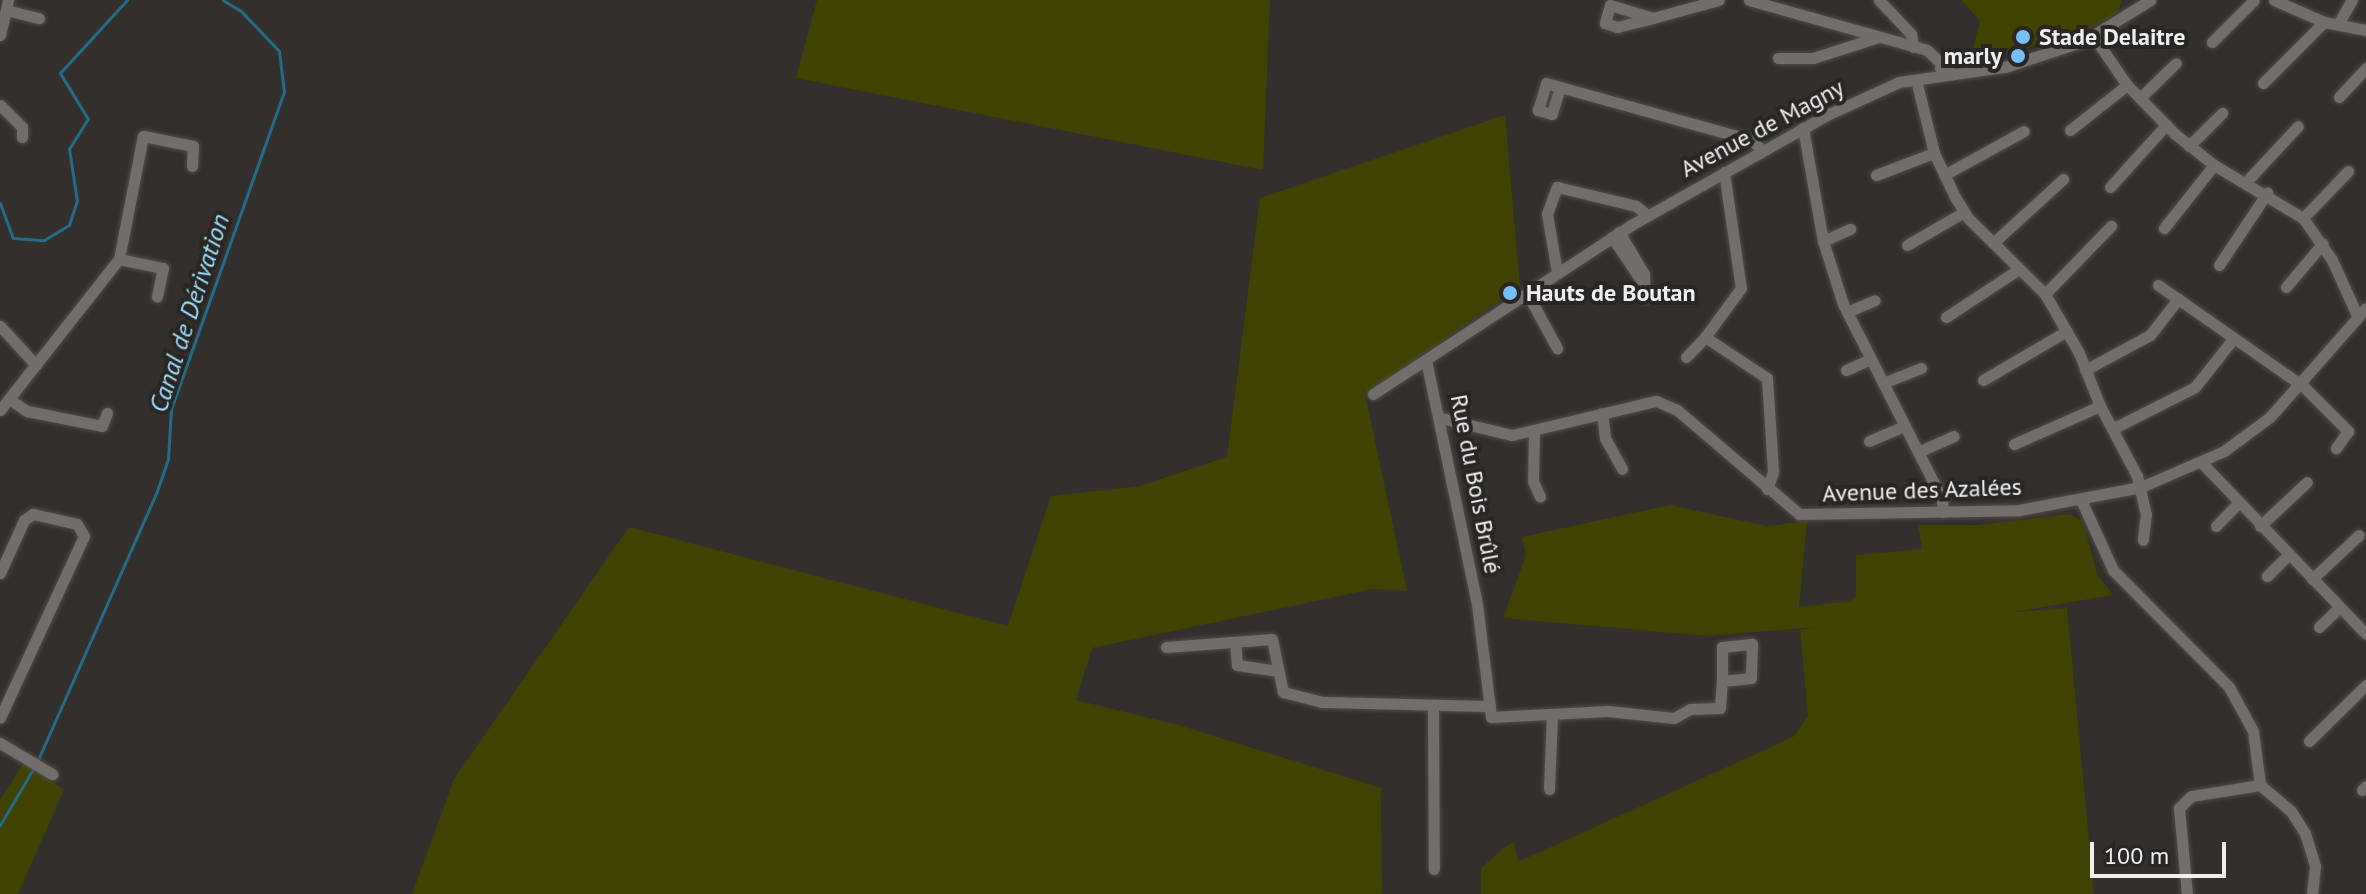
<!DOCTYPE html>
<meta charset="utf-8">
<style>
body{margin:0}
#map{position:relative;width:2366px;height:894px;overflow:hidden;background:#332f2d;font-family:"PT Sans",sans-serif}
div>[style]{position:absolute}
.green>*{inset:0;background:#3f4200}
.stream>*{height:3px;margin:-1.5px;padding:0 1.5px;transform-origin:1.5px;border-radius:1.5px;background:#236b89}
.roads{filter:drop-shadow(0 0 2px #4e4c49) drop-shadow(0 0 2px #4e4c49)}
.minor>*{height:11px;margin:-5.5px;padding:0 5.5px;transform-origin:5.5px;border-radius:5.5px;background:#726e6b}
.dots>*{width:22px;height:22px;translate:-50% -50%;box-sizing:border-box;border:4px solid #292623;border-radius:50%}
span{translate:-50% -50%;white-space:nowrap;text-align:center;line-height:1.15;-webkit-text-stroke:8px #292623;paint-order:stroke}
.poi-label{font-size:24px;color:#f1efed;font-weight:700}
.left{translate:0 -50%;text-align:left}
.right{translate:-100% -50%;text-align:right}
.street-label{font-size:24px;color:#f1efed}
.water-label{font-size:26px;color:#9addfe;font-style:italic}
.scale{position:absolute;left:2090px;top:842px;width:136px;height:36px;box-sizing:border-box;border:4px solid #f1efed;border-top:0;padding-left:10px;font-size:24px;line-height:28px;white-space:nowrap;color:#f1efed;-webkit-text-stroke:6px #292623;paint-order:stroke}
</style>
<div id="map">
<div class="green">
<div style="clip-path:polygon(817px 0,1270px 0,1263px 170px,796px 78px)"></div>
<div style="clip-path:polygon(1961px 0,2122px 0,2118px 13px,2088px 29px,1988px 60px,1971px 56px,1980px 21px)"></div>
<div style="clip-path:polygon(1505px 115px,1520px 287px,1365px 394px,1407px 591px,1373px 589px,1092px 648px,1076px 700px,1182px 726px,1381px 788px,1382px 894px,412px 894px,454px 779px,629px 527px,1008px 626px,1051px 496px,1140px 486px,1227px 457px,1260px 198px)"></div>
<div style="clip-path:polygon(1670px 505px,1767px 526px,1807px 521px,1799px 607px,1850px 601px,1856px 596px,1856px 555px,1922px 549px,1918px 525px,1978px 525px,2070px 514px,2083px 521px,2097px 574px,2113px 595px,2013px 612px,2067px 608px,2094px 894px,1481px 894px,1481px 868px,1506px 846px,1514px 842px,1518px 862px,1793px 737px,1808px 716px,1800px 630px,1817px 627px,1707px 636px,1503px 618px,1526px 555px,1522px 537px)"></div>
<div style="clip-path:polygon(24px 762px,64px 790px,18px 894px,0 894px,0 800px)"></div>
</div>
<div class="stream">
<div style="left:0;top:203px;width:37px;rotate:70deg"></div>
<div style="left:13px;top:238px;width:31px;rotate:4deg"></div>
<div style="left:44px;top:240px;width:29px;rotate:-31deg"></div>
<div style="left:69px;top:225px;width:25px;rotate:-72deg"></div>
<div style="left:77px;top:201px;width:53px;rotate:-98.7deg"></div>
<div style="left:69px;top:149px;width:36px;rotate:-58deg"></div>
<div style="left:88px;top:119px;width:54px;rotate:-121.3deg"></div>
<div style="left:60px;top:73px;width:99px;rotate:-47.5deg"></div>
<div style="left:37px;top:762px;width:296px;rotate:-66.1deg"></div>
<div style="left:157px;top:491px;width:34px;rotate:-71deg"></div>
<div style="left:168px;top:459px;width:50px;rotate:-86.6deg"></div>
<div style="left:171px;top:409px;width:337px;rotate:-70.4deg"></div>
<div style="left:284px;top:92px;width:41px;rotate:-97deg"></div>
<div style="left:279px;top:51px;width:55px;rotate:-133.5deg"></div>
<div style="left:241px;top:11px;width:21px;rotate:-149deg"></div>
<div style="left:0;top:825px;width:65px;rotate:-59.5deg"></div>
</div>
<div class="roads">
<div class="minor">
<div style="left:1749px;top:0;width:185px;rotate:15.7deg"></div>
<div style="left:1927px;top:50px;width:35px;rotate:44deg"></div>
<div style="left:1879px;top:0;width:47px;rotate:46.7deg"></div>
<div style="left:1911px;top:34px;width:13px;rotate:81deg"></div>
<div style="left:2274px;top:0;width:55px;rotate:23.7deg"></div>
<div style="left:2324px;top:22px;width:43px;rotate:10.8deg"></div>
<div style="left:6px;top:10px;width:34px;rotate:14deg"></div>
<div style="left:1653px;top:18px;width:45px;rotate:-163.2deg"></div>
<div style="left:1610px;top:5px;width:19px;rotate:106deg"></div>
<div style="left:1605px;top:23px;width:13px;rotate:18deg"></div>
<div style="left:1617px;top:27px;width:37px;rotate:-14deg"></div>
<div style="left:1653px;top:18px;width:68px;rotate:-15.3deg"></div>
<div style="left:2338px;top:24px;width:28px;rotate:-60deg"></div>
<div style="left:0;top:35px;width:36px;rotate:-77deg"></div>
<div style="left:2094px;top:37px;width:58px;rotate:55.5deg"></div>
<div style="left:2127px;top:85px;width:69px;rotate:45.6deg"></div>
<div style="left:2175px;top:134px;width:50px;rotate:38.5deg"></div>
<div style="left:2214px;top:165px;width:104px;rotate:30.8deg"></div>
<div style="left:2303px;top:218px;width:51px;rotate:55.4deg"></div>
<div style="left:2332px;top:260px;width:60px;rotate:65.6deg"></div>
<div style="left:2212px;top:42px;width:59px;rotate:-45deg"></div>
<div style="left:1778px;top:58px;width:35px"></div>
<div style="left:1813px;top:58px;width:69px;rotate:-17.7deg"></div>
<div style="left:1940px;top:68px;width:17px;rotate:-24deg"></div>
<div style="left:1956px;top:61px;width:25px;rotate:11deg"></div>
<div style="left:1916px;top:80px;width:75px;rotate:76.1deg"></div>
<div style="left:1934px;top:153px;width:49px;rotate:64.5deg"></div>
<div style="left:1955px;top:197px;width:26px;rotate:58deg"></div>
<div style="left:1969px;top:219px;width:107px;rotate:44.6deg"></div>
<div style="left:2045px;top:294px;width:68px;rotate:60deg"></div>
<div style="left:2079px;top:353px;width:57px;rotate:68.4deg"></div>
<div style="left:2100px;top:406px;width:79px;rotate:62.1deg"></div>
<div style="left:2137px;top:476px;width:39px;rotate:77deg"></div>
<div style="left:2146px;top:514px;width:26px;rotate:97deg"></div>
<div style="left:2263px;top:83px;width:86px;rotate:-45deg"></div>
<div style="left:1560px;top:87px;width:28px;rotate:107deg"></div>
<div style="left:1552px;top:114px;width:15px;rotate:-164deg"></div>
<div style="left:1538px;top:110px;width:28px;rotate:-73deg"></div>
<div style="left:1546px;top:83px;width:15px;rotate:16deg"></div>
<div style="left:1560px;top:87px;width:198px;rotate:15.5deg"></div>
<div style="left:1751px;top:140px;width:15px;rotate:42deg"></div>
<div style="left:2339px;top:97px;width:40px;rotate:-47deg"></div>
<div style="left:2140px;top:98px;width:50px;rotate:-44.2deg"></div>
<div style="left:0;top:105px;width:31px;rotate:45deg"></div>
<div style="left:22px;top:127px;width:10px;rotate:90deg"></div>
<div style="left:1803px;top:128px;width:115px;rotate:80deg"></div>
<div style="left:1823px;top:241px;width:66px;rotate:72.4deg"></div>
<div style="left:1843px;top:304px;width:219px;rotate:63.1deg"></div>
<div style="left:1942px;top:499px;width:13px;rotate:86deg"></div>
<div style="left:2070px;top:130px;width:73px;rotate:-38.3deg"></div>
<div style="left:2189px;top:146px;width:47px;rotate:-45deg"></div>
<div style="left:1724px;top:172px;width:117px;rotate:81.7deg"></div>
<div style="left:1741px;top:288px;width:61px;rotate:126.3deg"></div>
<div style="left:1705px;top:337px;width:74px;rotate:33.5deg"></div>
<div style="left:1767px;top:378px;width:94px;rotate:86.3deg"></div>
<div style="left:1773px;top:472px;width:18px;rotate:109deg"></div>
<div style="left:1876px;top:175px;width:62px;rotate:-20.8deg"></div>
<div style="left:1944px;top:175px;width:91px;rotate:-28.8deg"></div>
<div style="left:2246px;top:182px;width:76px;rotate:-47.1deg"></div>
<div style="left:2110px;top:187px;width:84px;rotate:-47.9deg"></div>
<div style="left:2303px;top:218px;width:65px;rotate:-46.2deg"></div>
<div style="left:2164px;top:228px;width:80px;rotate:-51.6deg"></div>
<div style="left:1619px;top:232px;width:49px;rotate:59.2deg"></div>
<div style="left:1644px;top:274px;width:23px;rotate:88deg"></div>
<div style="left:1612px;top:237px;width:55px;rotate:56deg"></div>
<div style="left:1823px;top:241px;width:30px;rotate:-24deg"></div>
<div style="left:1993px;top:243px;width:95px;rotate:-42.4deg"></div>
<div style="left:1907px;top:245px;width:66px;rotate:-30.1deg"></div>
<div style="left:119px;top:259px;width:45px;rotate:11.6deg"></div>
<div style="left:163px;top:268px;width:29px;rotate:102deg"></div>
<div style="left:2219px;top:265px;width:87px;rotate:-56.3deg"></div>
<div style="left:1557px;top:272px;width:59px;rotate:-99.8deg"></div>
<div style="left:1547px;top:214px;width:29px;rotate:-70deg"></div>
<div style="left:1557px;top:187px;width:81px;rotate:13.5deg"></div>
<div style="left:1636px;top:206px;width:14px;rotate:39deg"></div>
<div style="left:2158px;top:285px;width:177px;rotate:34.9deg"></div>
<div style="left:2303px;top:386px;width:64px;rotate:45deg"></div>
<div style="left:2348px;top:431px;width:21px;rotate:125deg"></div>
<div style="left:2286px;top:287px;width:57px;rotate:-49.9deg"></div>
<div style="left:1527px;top:293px;width:63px;rotate:61.4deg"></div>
<div style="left:2045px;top:294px;width:95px;rotate:-45.9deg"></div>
<div style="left:1847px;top:312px;width:30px;rotate:-23deg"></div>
<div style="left:1946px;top:317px;width:87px;rotate:-33.3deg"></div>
<div style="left:0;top:326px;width:53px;rotate:47.3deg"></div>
<div style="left:1686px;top:357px;width:28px;rotate:-46deg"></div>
<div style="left:1426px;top:360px;width:249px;rotate:78.2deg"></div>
<div style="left:1477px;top:604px;width:114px;rotate:82.9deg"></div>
<div style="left:1491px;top:717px;width:117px;rotate:-2.9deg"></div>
<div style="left:1608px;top:711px;width:66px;rotate:6.1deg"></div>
<div style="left:1674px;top:718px;width:18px;rotate:-29deg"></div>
<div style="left:1690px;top:709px;width:30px;rotate:-2deg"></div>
<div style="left:1720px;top:708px;width:27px;rotate:-86deg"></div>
<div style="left:1846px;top:370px;width:27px;rotate:-24deg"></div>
<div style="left:2085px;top:370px;width:74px;rotate:-28.3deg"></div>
<div style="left:2150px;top:335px;width:46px;rotate:-52.1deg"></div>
<div style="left:1983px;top:380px;width:97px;rotate:-30.3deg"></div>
<div style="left:1883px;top:383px;width:41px;rotate:-21.5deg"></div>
<div style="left:1373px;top:394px;width:308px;rotate:-33.2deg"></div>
<div style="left:1631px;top:225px;width:227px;rotate:-29.3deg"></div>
<div style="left:1829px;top:114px;width:77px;rotate:-24.6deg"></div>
<div style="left:1899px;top:82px;width:107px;rotate:-8.1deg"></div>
<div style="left:2005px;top:67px;width:83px;rotate:-18.2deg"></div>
<div style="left:2084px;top:41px;width:78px;rotate:-31.8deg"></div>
<div style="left:9px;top:399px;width:22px;rotate:34deg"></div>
<div style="left:27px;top:411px;width:76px;rotate:11.3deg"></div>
<div style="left:102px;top:426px;width:14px;rotate:-69deg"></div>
<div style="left:0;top:410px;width:192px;rotate:-51.8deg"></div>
<div style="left:119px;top:259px;width:125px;rotate:-79deg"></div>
<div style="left:143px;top:136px;width:51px;rotate:11.3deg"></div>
<div style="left:193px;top:146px;width:20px;rotate:93deg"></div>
<div style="left:1602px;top:413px;width:25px;rotate:83deg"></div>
<div style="left:1605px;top:438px;width:35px;rotate:61deg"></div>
<div style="left:1441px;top:418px;width:73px;rotate:13.5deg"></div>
<div style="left:1512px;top:435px;width:148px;rotate:-13.3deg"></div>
<div style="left:1656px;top:401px;width:23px;rotate:23deg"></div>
<div style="left:1677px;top:410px;width:160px;rotate:40.4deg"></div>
<div style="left:1799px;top:514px;width:220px;rotate:-1deg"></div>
<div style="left:2019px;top:510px;width:124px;rotate:-10.7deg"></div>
<div style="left:2141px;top:487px;width:90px;rotate:-23.4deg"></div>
<div style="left:2224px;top:451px;width:57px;rotate:-36.5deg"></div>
<div style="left:2270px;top:417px;width:145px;rotate:-48.6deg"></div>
<div style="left:2112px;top:429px;width:93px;rotate:-26.8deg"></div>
<div style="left:2195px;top:387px;width:61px;rotate:-51.6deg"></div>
<div style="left:1534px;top:431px;width:50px;rotate:91.1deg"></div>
<div style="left:1533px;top:481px;width:17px;rotate:66deg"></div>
<div style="left:1869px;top:441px;width:39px;rotate:-23deg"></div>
<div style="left:2014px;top:444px;width:94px;rotate:-23.8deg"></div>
<div style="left:1918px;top:452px;width:39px;rotate:-24deg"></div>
<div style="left:2201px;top:462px;width:238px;rotate:46.2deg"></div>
<div style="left:2081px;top:500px;width:77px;rotate:65.4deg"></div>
<div style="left:2113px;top:570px;width:165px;rotate:45.2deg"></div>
<div style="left:2229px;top:687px;width:50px;rotate:61.4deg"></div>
<div style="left:2253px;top:731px;width:54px;rotate:82.6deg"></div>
<div style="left:2260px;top:785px;width:70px;rotate:170.9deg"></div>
<div style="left:2191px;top:796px;width:17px;rotate:135deg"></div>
<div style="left:2179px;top:808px;width:86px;rotate:84.7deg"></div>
<div style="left:2216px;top:526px;width:32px;rotate:-46deg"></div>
<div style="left:2260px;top:526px;width:64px;rotate:-43.1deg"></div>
<div style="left:0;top:573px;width:58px;rotate:-65.6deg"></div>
<div style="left:24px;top:520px;width:11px;rotate:-34deg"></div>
<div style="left:33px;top:514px;width:45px;rotate:12.8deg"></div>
<div style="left:77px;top:524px;width:14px;rotate:60deg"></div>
<div style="left:84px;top:536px;width:200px;rotate:114.8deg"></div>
<div style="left:2267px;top:576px;width:30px;rotate:-45deg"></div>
<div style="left:2312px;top:579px;width:64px;rotate:-43.1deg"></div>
<div style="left:2319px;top:627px;width:28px;rotate:-44deg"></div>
<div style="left:1235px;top:642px;width:23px;rotate:85deg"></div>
<div style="left:1237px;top:665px;width:41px;rotate:8.3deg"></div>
<div style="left:1752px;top:644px;width:34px;rotate:92deg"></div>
<div style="left:1751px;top:678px;width:29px;rotate:174deg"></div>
<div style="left:1722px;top:681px;width:34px;rotate:-90deg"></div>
<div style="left:1722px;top:647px;width:30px;rotate:-6deg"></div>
<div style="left:1166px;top:647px;width:106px;rotate:-4.3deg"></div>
<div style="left:1272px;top:639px;width:54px;rotate:78.3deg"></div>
<div style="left:1283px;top:692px;width:40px;rotate:14.4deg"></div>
<div style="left:1322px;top:702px;width:168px;rotate:1.4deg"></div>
<div style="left:1433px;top:705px;width:164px;rotate:89.7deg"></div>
<div style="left:2309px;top:741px;width:80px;rotate:-44.5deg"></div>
<div style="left:0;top:743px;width:61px;rotate:30.8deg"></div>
<div style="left:2260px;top:785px;width:40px;rotate:40deg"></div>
<div style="left:2291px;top:811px;width:26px;rotate:58deg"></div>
<div style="left:2305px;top:833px;width:34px;rotate:73deg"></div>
<div style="left:2315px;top:866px;width:28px;rotate:96deg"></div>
<div style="left:1549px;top:789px;width:74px;rotate:-87.7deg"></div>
<div style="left:2362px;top:790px;width:6px;rotate:-45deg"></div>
</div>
</div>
<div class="dots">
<div style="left:2023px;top:37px;background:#77bff7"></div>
<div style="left:2018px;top:56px;background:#77bff7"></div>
<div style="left:1510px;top:293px;background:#77bff7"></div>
</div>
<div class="poi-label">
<span class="left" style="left:2039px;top:37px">Stade Delaitre</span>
<span class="right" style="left:2002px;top:56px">marly</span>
<span class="left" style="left:1526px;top:293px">Hauts de Boutan</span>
</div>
<div class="street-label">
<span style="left:1762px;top:128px;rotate:-28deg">Avenue de Magny</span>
<span style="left:1476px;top:484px;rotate:79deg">Rue du Bois Brûlé</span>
<span style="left:1922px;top:490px;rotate:-2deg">Avenue des Azalées</span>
</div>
<div class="water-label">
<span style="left:189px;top:313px;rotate:-72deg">Canal de Dérivation</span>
</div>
<div class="scale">100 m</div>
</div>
